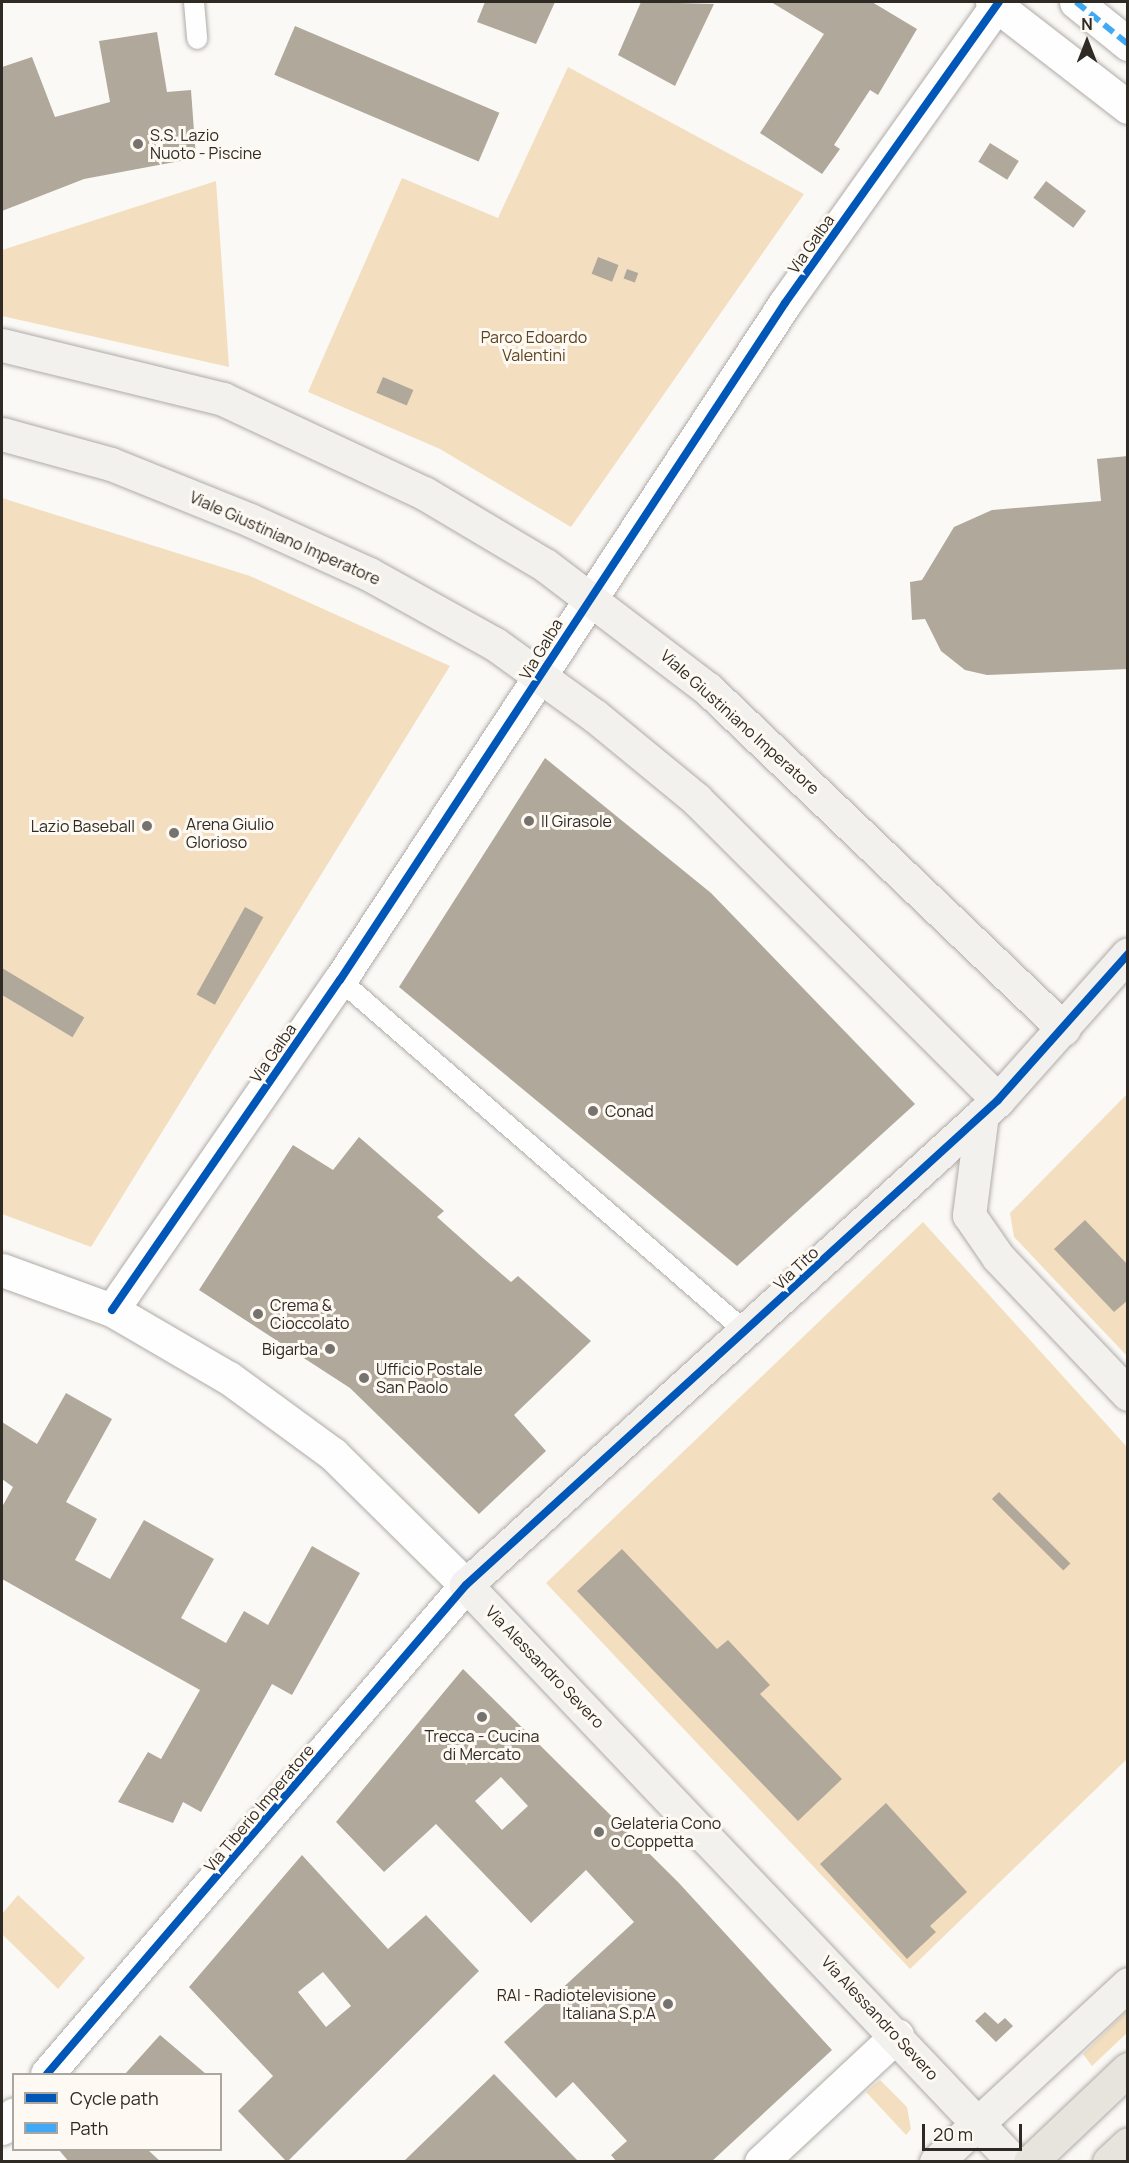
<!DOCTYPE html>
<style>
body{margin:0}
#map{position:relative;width:1129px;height:2163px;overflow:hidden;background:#fbf9f6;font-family:Manrope,sans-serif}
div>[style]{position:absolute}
.green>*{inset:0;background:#f3dfc0}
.building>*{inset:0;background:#b0a89a;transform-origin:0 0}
.roads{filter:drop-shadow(0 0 2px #afaba7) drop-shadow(0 0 2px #afaba7)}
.lane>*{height:20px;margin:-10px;padding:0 10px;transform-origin:10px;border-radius:10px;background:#fefefe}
.street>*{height:33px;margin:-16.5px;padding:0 16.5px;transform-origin:16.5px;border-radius:16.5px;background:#fefefe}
.secondary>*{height:33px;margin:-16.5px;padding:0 16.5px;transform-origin:16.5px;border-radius:16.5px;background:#f2f1ee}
.primary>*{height:33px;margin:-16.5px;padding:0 16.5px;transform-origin:16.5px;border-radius:16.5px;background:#e7e4de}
.quiet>*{height:6px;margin-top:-3px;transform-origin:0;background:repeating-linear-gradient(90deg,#3fa9f5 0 12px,transparent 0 18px)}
.cycleway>*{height:8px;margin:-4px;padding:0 4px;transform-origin:4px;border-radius:4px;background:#0057b8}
.dots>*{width:16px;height:16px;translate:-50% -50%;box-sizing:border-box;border:3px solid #fef9f3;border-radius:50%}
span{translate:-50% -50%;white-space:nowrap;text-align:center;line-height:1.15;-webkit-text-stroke:6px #fef9f3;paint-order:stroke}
.poi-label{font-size:16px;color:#2f2a24}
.left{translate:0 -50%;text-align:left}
.right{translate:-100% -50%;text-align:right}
.street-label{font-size:16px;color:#2f2a24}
.park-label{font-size:16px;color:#5b441f}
.frame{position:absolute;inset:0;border:3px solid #2f2a24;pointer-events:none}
.legend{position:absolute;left:12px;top:2073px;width:210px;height:78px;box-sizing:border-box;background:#fef9f3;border:2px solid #aba6a0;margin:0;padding:8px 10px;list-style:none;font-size:18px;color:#2f2a24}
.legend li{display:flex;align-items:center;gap:12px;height:30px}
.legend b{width:30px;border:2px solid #aba6a0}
.north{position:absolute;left:1057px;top:12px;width:60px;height:60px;-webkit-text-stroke:4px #fef9f3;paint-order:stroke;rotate:0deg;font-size:16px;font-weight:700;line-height:24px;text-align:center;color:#2f2a24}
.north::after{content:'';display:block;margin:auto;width:21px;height:27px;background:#2f2a24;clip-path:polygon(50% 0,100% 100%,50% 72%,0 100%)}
.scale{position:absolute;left:922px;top:2124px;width:100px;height:27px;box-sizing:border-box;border:3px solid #2f2a24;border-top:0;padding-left:8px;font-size:18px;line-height:21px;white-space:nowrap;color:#2f2a24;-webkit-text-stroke:4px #fef9f3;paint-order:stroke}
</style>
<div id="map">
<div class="green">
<div style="clip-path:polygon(568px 67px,804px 194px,571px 527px,440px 449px,308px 392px,402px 178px,498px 218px)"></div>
<div style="clip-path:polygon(216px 181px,229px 367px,2px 316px,2px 250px)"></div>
<div style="clip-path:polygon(2px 498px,250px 576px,450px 666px,91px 1247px,2px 1214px)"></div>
<div style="clip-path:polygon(1127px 1094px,1127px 1356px,1014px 1237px,1010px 1213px)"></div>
<div style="clip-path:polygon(923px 1222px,1127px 1447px,1127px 1759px,910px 1969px,546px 1583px)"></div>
<div style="clip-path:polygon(18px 1895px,85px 1958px,58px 1989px,2px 1934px,2px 1914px)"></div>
<div style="clip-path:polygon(1127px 2011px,1127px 2033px,1092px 2066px,1083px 2054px)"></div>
<div style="clip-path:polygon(880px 2080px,907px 2107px,911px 2129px,906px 2135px,866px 2092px)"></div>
</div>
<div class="building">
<div style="clip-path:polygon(485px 2px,555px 2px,536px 44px,477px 22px)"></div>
<div style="clip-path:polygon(641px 2px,714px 4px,675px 86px,618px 55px)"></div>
<div style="clip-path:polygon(771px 2px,872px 2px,917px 29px,878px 95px,870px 90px,834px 145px,840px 149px,822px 174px,760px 133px,824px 34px)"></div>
<div style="left:295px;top:26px;width:222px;height:53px;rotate:23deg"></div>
<div style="clip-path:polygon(157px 32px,167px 92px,191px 90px,196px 158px,84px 179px,2px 211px,2px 67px,32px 57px,55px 117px,110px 102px,99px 41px)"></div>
<div style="left:990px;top:143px;width:34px;height:22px;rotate:32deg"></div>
<div style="left:1046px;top:181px;width:50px;height:21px;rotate:37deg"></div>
<div style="left:598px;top:257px;width:22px;height:18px;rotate:21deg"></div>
<div style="left:627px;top:269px;width:12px;height:10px;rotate:20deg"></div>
<div style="left:383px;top:377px;width:33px;height:17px;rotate:23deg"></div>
<div style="clip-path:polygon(1128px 456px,1128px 669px,987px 675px,965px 670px,941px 651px,925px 619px,912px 620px,910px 582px,922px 580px,954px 527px,992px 510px,1101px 501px,1097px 459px)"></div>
<div style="clip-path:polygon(545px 758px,711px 893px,915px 1104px,737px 1266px,399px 987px)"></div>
<div style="left:245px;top:907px;width:21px;height:100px;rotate:29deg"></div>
<div style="left:2px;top:968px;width:96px;height:23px;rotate:31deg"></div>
<div style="clip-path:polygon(359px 1137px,444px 1211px,437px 1217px,483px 1258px,511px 1282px,518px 1276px,591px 1341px,514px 1415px,546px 1451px,479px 1514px,350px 1388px,199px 1290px,293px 1145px,333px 1170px)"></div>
<div style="clip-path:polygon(1085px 1220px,1128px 1265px,1128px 1300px,1114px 1312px,1054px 1249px)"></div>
<div style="clip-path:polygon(66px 1393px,112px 1419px,66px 1502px,97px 1519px,75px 1560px,110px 1579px,144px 1520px,214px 1559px,181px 1618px,226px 1643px,244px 1611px,268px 1625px,312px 1546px,360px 1573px,292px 1695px,272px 1684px,201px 1812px,183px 1802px,173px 1823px,118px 1802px,148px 1752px,161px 1759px,200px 1690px,2px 1579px,2px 1507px,13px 1487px,2px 1479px,2px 1422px,37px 1444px)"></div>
<div style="left:999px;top:1492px;width:101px;height:10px;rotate:45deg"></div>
<div style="clip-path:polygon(622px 1549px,717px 1649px,728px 1640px,770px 1685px,760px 1694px,842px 1779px,798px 1821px,577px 1591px)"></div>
<div style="clip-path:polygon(evenodd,463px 1669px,678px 1882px,832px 2050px,711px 2162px,617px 2162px,611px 2155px,627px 2141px,573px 2082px,556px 2098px,504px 2042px,634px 1922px,586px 1870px,531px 1923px,436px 1824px,384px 1872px,336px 1822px,463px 1669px,501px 1777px,528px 1806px,502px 1830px,475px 1801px,501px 1777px)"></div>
<div style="clip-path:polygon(886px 1803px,967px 1892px,930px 1926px,936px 1932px,907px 1959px,820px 1864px)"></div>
<div style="clip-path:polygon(evenodd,302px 1855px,388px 1949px,426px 1915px,479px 1971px,287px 2162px,238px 2111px,273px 2076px,189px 1987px,302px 1855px,323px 1972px,351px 2006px,326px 2027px,298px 1992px,323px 1972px)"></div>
<div style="clip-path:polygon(985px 2012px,998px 2024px,1005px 2018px,1013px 2026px,996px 2042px,975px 2021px)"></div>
<div style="clip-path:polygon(160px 2035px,206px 2074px,125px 2074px)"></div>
<div style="clip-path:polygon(494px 2074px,579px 2162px,403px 2162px)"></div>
<div style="clip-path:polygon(59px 2150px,148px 2150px,161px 2162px,69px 2162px)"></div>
</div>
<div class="roads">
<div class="lane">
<div style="left:194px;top:2px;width:37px;rotate:85deg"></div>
<div style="left:340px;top:980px;width:537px;rotate:40.93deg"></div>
</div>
<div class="street">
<div style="left:992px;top:2px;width:172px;rotate:37.7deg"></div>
<div style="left:1076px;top:2px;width:67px;rotate:38.9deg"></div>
<div style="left:2px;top:1270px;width:117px;rotate:20deg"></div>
<div style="left:112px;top:1310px;width:135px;rotate:30.2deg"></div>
<div style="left:229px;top:1378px;width:129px;rotate:36.2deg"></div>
<div style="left:333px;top:1454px;width:187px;rotate:44.6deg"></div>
<div style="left:466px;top:1585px;width:644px;rotate:130.59deg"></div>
<div style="left:112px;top:1310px;width:401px;rotate:-55.4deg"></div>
<div style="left:340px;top:980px;width:810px;rotate:-56.68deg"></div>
<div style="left:785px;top:303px;width:369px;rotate:-54.6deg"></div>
<div style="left:2px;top:2128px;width:18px;rotate:-49deg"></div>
<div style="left:761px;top:2162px;width:186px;rotate:-43deg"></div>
</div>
<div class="secondary">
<div style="left:2px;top:345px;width:228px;rotate:13.7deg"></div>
<div style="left:223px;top:399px;width:222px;rotate:25.1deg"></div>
<div style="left:424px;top:493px;width:141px;rotate:30.8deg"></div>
<div style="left:545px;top:565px;width:205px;rotate:37.3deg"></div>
<div style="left:708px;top:689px;width:492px;rotate:43.7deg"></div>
<div style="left:2px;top:434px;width:113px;rotate:15.4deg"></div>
<div style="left:111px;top:464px;width:150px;rotate:21.9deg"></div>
<div style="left:250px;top:520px;width:131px;rotate:24.4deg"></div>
<div style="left:369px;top:574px;width:144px;rotate:29.1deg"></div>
<div style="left:495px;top:644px;width:123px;rotate:35.8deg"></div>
<div style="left:595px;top:716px;width:131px;rotate:39.4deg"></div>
<div style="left:696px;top:799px;width:426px;rotate:44.9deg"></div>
<div style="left:982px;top:1114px;width:102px;rotate:97.3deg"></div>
<div style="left:969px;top:1215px;width:51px;rotate:55.4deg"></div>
<div style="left:998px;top:1257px;width:189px;rotate:46.5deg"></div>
<div style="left:936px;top:2162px;width:262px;rotate:-42.8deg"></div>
<div style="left:1014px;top:2162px;width:796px;rotate:-133.52deg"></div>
<div style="left:466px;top:1585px;width:720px;rotate:-42.35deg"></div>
<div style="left:998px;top:1100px;width:195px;rotate:-48.3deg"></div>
</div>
<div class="primary">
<div style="left:1030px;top:2162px;width:135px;rotate:-43.5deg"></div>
<div style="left:1109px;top:2162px;width:26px;rotate:-43deg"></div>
</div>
</div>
<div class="quiet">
<div style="left:1076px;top:2px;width:67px;rotate:38.9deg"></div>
</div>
<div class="cycleway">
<div style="left:112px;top:1310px;width:401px;rotate:-55.4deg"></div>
<div style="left:340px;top:980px;width:810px;rotate:-56.68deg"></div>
<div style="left:785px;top:303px;width:369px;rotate:-54.6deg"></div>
<div style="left:47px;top:2074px;width:644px;rotate:-49.41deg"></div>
<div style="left:466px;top:1585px;width:720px;rotate:-42.35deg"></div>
<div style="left:998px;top:1100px;width:195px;rotate:-48.3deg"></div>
</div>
<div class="dots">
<div style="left:138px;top:144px;background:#76726e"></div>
<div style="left:529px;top:821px;background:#76726e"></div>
<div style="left:147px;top:826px;background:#76726e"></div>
<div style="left:174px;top:833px;background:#76726e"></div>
<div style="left:593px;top:1111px;background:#76726e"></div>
<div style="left:258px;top:1314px;background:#76726e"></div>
<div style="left:330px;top:1349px;background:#76726e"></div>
<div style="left:364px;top:1378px;background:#76726e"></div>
<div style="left:482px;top:1717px;background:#76726e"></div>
<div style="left:599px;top:1832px;background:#76726e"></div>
<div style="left:668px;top:2004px;background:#76726e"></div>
</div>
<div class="poi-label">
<span class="left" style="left:150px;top:144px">S.S. Lazio<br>Nuoto - Piscine</span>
<span class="left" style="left:541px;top:821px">Il Girasole</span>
<span class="left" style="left:186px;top:833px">Arena Giulio<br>Glorioso</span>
<span class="right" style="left:135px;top:826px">Lazio Baseball</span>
<span class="left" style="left:605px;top:1111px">Conad</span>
<span class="left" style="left:270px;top:1314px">Crema &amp;<br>Cioccolato</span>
<span class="right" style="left:318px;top:1349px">Bigarba</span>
<span class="left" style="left:376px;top:1378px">Ufficio Postale<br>San Paolo</span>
<span style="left:482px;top:1745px">Trecca - Cucina<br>di Mercato</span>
<span class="left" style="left:611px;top:1832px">Gelateria Cono<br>o Coppetta</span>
<span class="right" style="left:656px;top:2004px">RAI - Radiotelevisione<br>Italiana S.p.A</span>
</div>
<div class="street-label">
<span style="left:811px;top:244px;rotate:-55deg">Via Galba</span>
<span style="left:285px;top:538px;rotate:24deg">Viale Giustiniano Imperatore</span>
<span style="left:541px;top:649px;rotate:-59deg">Via Galba</span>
<span style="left:740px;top:722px;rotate:42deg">Viale Giustiniano Imperatore</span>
<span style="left:273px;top:1053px;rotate:-55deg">Via Galba</span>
<span style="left:796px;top:1268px;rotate:-43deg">Via Tito</span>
<span style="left:545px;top:1667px;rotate:46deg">Via Alessandro Severo</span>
<span style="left:259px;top:1808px;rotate:-50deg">Via Tiberio Imperatore</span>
<span style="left:880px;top:2018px;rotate:47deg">Via Alessandro Severo</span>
</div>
<div class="park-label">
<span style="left:534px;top:346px">Parco Edoardo<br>Valentini</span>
</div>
<div class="frame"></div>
<ul class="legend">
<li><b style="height:8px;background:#0057b8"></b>Cycle path</li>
<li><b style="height:8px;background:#3fa9f5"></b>Path</li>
</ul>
<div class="north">N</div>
<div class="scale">20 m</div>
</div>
